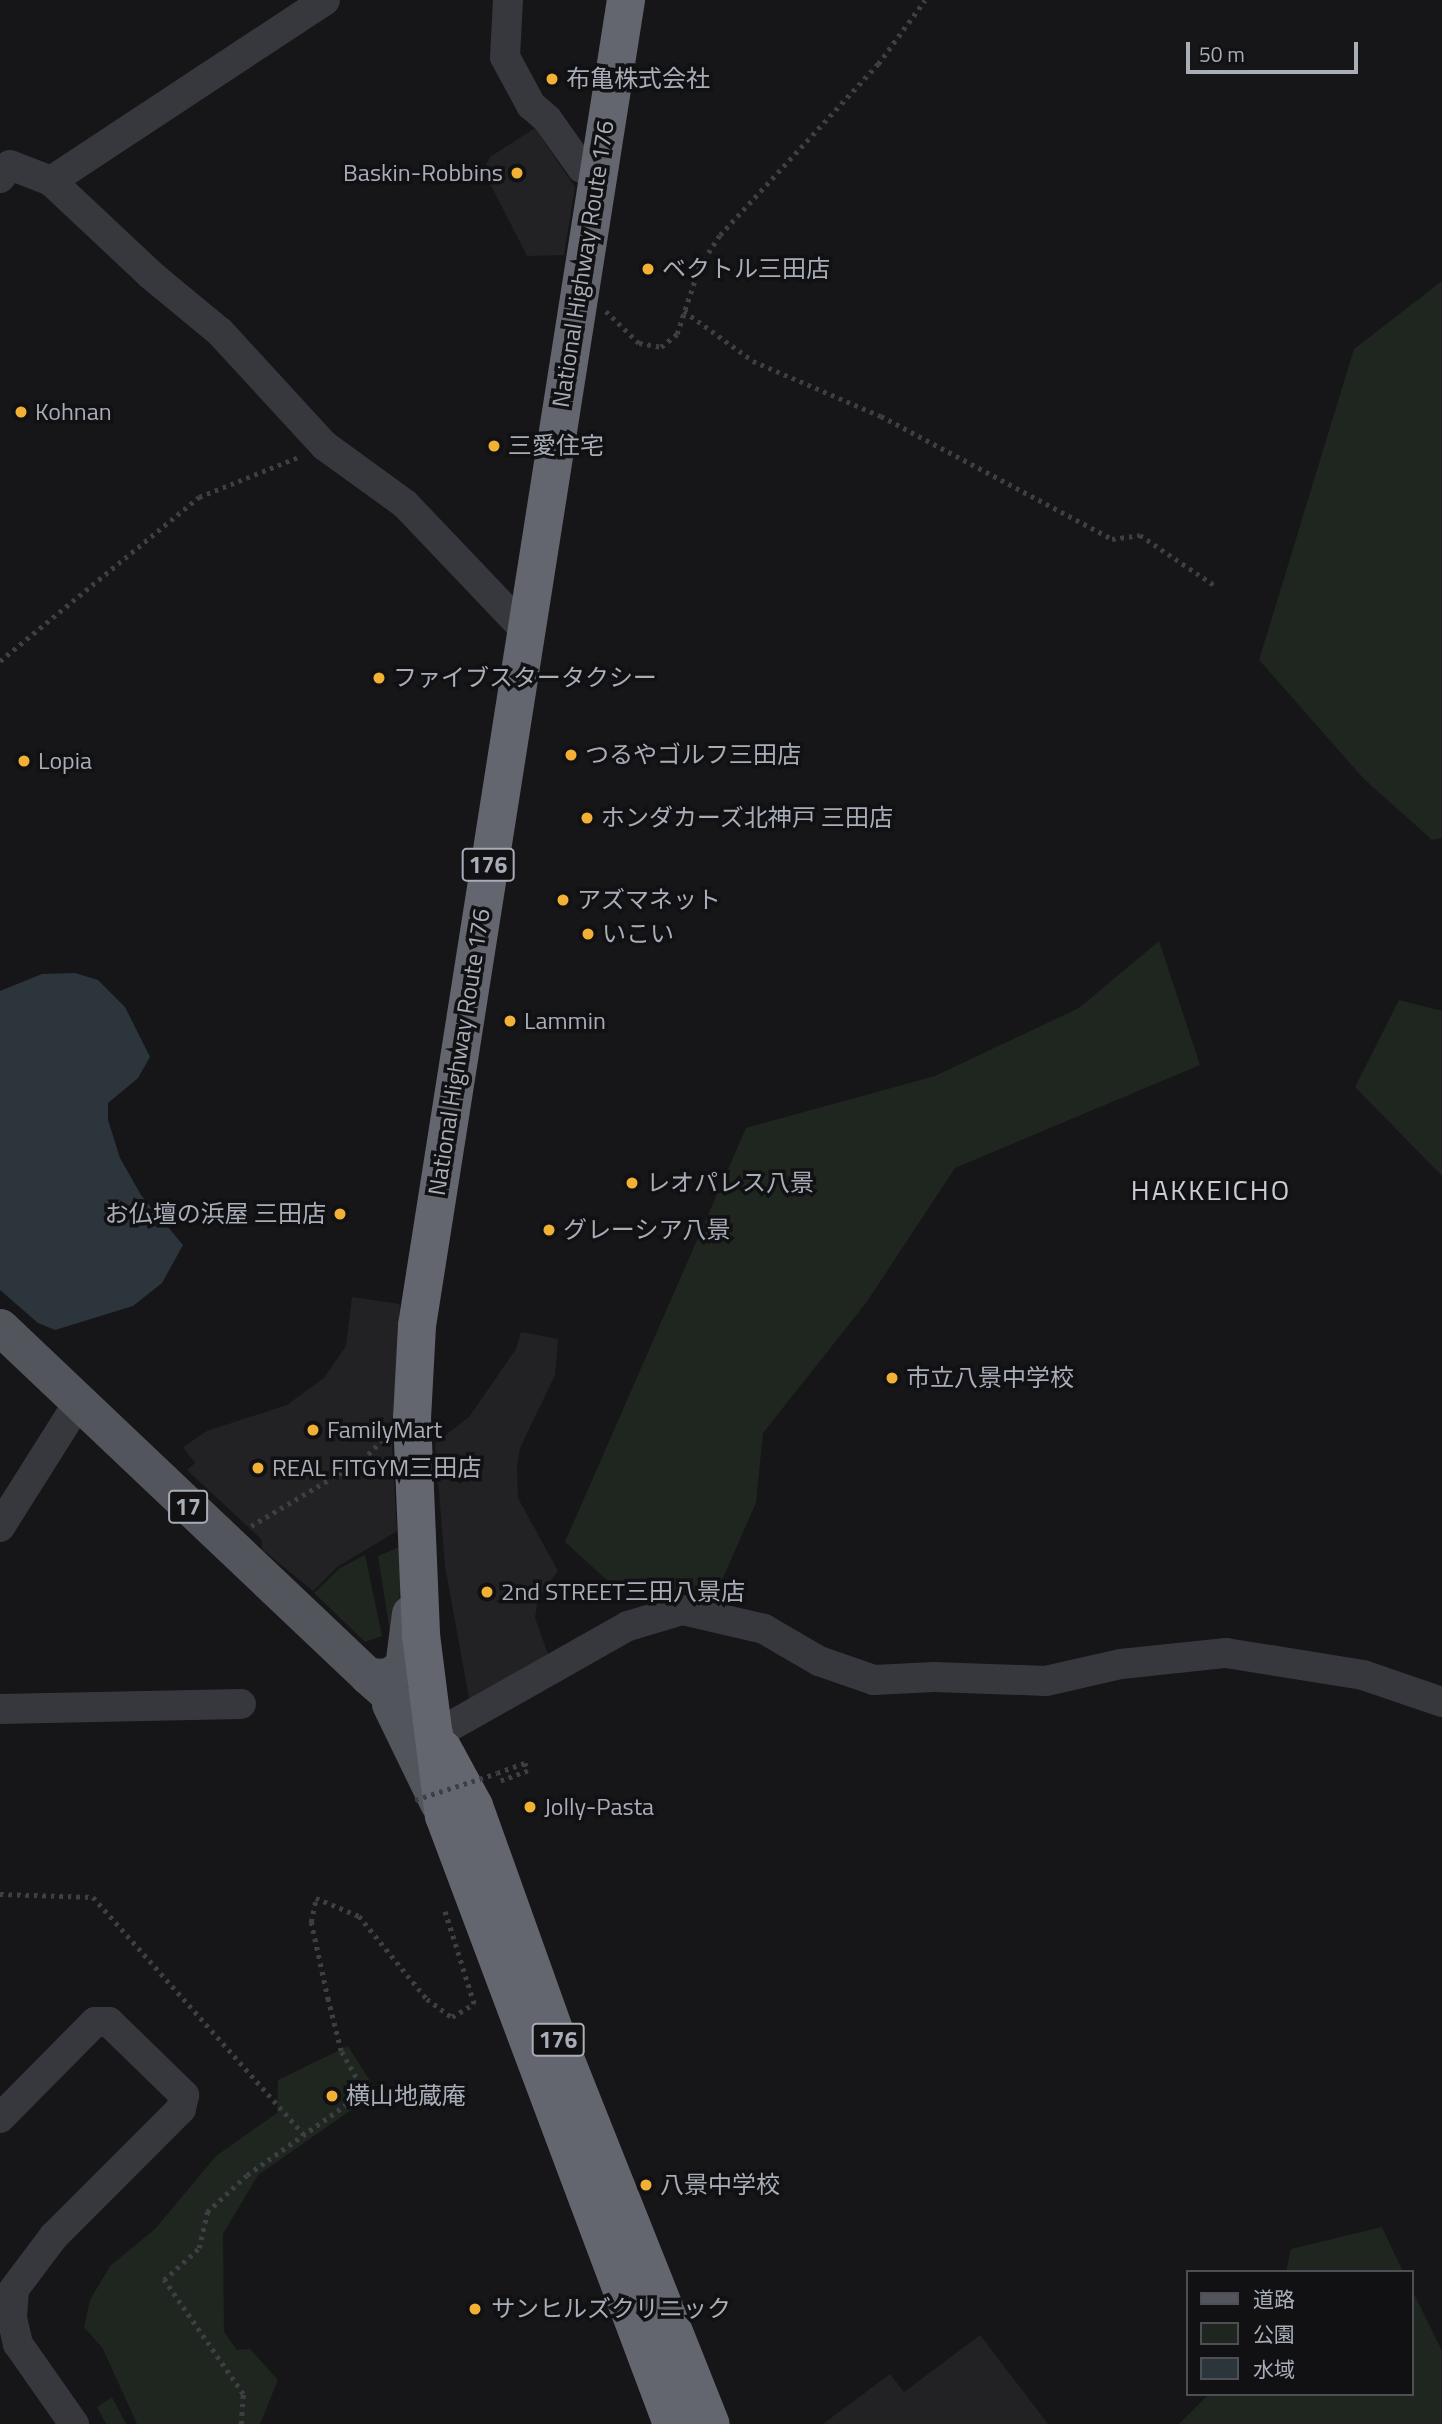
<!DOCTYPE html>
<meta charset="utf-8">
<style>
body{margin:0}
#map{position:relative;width:1442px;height:2424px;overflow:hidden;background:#161618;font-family:"Titillium Web","Noto Sans JP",sans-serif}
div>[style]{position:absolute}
.built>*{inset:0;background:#222225}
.green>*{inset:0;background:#1e261f}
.water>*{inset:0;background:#2c353c}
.path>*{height:4.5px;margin-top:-2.25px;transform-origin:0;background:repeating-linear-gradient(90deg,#3d3f44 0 3.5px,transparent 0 8.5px)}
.minor>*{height:30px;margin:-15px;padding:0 15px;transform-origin:15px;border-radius:15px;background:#37383d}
.major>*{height:37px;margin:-18.5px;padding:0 18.5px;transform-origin:18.5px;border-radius:18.5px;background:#53555c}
.highway>*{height:38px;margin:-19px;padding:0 19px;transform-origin:19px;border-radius:19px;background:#63666e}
.path-bridge>*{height:4.5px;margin-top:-2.25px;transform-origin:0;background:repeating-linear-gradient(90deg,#3d3f44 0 3.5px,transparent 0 8.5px)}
.dots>*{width:19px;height:19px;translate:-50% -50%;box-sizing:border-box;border:4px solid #111113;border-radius:50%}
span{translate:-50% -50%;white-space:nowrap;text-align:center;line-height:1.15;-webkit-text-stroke:7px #111113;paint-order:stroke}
.shield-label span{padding:2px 5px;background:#111113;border:2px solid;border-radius:5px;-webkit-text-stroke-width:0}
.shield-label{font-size:23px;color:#a8adb8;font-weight:700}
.poi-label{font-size:24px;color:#a8adb8}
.left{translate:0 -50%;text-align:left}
.right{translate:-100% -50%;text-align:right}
.street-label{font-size:24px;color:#a8adb8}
.quarter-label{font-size:28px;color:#c9ccd4;letter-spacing:2px}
.legend{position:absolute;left:1186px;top:2270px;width:228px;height:126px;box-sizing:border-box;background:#111113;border:2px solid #4d4f55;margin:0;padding:9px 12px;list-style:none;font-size:21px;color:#a8adb8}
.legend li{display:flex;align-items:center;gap:14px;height:35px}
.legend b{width:35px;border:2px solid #4d4f55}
.scale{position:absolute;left:1186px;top:42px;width:172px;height:32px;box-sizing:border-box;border:4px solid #a8adb8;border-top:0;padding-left:9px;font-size:21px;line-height:24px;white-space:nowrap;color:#a8adb8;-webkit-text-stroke:5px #111113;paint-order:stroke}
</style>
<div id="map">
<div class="built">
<div style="clip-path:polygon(535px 128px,575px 187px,564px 255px,527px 256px,483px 170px,490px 157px)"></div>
<div style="clip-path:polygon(352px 1297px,400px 1304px,392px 1446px,397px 1531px,337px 1567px,313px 1591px,262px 1549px,262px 1540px,187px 1470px,195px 1463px,183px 1447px,207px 1431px,287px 1405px,324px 1378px,346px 1346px)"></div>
<div style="clip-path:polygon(521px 1332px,558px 1339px,555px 1375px,520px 1448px,517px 1466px,518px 1498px,558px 1571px,538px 1598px,535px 1618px,548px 1654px,470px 1704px,445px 1566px,435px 1443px,469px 1417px,516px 1349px)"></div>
<div style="clip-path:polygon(980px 2335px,1048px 2424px,823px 2424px,890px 2374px,904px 2392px)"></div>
</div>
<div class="green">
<div style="clip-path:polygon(1442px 281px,1442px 838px,1432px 840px,1364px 779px,1259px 660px,1354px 349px)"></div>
<div style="clip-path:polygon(1159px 941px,1200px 1065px,955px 1168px,866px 1303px,763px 1433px,756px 1503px,715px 1596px,608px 1581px,565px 1542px,746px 1128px,935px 1076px,1079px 1008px)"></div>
<div style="clip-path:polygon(1399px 1000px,1442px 1011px,1442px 1176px,1355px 1087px)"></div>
<div style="clip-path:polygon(402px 1546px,398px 1630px,390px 1632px,378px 1556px)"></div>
<div style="clip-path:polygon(365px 1555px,382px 1636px,365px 1642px,314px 1593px,340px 1568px)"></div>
<div style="clip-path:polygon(348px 2046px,377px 2092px,258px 2175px,223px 2234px,224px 2332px,237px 2350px,250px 2349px,278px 2380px,260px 2424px,137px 2424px,103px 2349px,84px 2327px,90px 2300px,110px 2266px,155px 2229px,216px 2156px,277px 2113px,278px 2080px)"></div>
<div style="clip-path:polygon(1382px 2227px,1403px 2272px,1286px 2272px,1291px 2249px)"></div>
<div style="clip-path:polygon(1412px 2290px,1442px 2351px,1442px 2424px,1179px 2424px,1209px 2394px,1412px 2394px)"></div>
<div style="clip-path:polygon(112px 2397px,126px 2424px,106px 2424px,97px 2407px)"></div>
</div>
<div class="water">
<div style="clip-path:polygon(75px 973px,98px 980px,125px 1007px,150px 1057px,138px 1078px,108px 1103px,108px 1120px,120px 1158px,141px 1195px,183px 1245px,162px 1283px,133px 1306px,55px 1330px,38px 1323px,0 1290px,0 991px,42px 974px)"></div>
</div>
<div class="path">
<div style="left:606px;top:311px;width:46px;rotate:44.1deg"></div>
<div style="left:639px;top:343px;width:22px;rotate:10deg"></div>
<div style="left:661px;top:347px;width:21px;rotate:-39deg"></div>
<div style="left:677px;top:334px;width:71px;rotate:-71.8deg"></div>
<div style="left:699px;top:267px;width:38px;rotate:-57deg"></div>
<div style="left:720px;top:235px;width:233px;rotate:-47.3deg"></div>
<div style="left:878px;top:64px;width:79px;rotate:-53.7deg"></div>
<div style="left:684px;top:311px;width:85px;rotate:35.9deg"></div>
<div style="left:753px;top:361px;width:139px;rotate:23.3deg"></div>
<div style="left:881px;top:416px;width:262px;rotate:28deg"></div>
<div style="left:1112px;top:539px;width:28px;rotate:-8deg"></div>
<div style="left:1140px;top:535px;width:89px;rotate:34deg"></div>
<div style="left:0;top:661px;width:258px;rotate:-39.5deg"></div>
<div style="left:199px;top:497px;width:110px;rotate:-21.9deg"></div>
<div style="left:251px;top:1526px;width:129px;rotate:-30.7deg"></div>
<div style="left:362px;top:1460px;width:29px;rotate:-44deg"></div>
<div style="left:497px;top:1773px;width:30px;rotate:-20deg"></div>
<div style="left:525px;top:1763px;width:9px;rotate:69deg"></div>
<div style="left:528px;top:1771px;width:30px;rotate:160deg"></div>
<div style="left:0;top:1894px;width:93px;rotate:1.8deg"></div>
<div style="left:93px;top:1897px;width:319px;rotate:48.4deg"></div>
<div style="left:241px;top:2424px;width:30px;rotate:-86deg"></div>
<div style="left:243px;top:2394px;width:139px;rotate:-124.7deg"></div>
<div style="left:164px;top:2280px;width:47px;rotate:-42.4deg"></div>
<div style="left:199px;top:2248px;width:37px;rotate:-77deg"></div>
<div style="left:207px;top:2212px;width:54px;rotate:-42.8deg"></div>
<div style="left:247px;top:2175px;width:143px;rotate:-35.4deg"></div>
<div style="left:364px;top:2092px;width:47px;rotate:-119.3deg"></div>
<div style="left:341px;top:2051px;width:53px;rotate:-104.3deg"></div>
<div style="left:328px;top:2000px;width:80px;rotate:-102.3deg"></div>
<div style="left:311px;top:1922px;width:25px;rotate:-78deg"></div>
<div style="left:316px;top:1898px;width:47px;rotate:22.7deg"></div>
<div style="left:359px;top:1916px;width:107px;rotate:50.7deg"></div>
<div style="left:427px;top:1999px;width:31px;rotate:36deg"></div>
<div style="left:452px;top:2017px;width:26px;rotate:-31deg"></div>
<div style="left:474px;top:2004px;width:100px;rotate:-107.5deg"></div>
</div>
<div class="minor">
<div style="left:508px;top:0;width:57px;rotate:93deg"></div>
<div style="left:505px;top:57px;width:55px;rotate:61.6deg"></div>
<div style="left:531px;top:105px;width:21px;rotate:41deg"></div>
<div style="left:547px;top:119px;width:60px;rotate:54.5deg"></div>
<div style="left:582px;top:168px;width:17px;rotate:24deg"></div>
<div style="left:0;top:178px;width:16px;rotate:-52deg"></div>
<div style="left:10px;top:165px;width:44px;rotate:21.3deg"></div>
<div style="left:51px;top:181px;width:137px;rotate:43.2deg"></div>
<div style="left:151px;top:275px;width:89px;rotate:39.6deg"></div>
<div style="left:220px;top:332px;width:155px;rotate:47.4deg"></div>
<div style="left:325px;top:446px;width:99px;rotate:35.9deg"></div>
<div style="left:405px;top:504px;width:173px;rotate:46.4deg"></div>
<div style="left:51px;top:181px;width:328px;rotate:-33.4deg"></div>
<div style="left:0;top:1527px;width:146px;rotate:-57.8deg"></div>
<div style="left:0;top:1709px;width:241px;rotate:-1.2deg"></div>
<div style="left:435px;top:1735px;width:222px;rotate:-29.5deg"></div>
<div style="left:628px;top:1626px;width:56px;rotate:-16.5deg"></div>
<div style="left:682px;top:1610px;width:84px;rotate:13deg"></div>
<div style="left:764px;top:1629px;width:64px;rotate:30.2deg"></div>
<div style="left:819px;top:1661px;width:58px;rotate:19.1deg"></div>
<div style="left:874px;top:1680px;width:60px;rotate:-2.9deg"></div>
<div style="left:934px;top:1677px;width:112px;rotate:2deg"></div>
<div style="left:1046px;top:1681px;width:77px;rotate:-12.8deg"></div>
<div style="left:1121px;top:1664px;width:106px;rotate:-6deg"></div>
<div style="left:1226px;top:1653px;width:139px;rotate:9.1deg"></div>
<div style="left:1363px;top:1675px;width:83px;rotate:18.9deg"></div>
<div style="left:0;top:2118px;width:135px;rotate:-45.3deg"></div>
<div style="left:95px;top:2022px;width:14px"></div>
<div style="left:109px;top:2022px;width:105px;rotate:44.2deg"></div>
<div style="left:184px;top:2095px;width:14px;rotate:102deg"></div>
<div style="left:181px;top:2109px;width:180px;rotate:135deg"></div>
<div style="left:54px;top:2236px;width:66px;rotate:127deg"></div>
<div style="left:14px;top:2289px;width:29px;rotate:94deg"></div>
<div style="left:12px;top:2318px;width:27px;rotate:77deg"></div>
<div style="left:18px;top:2344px;width:98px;rotate:55deg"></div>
</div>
<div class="major">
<div style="left:0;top:1327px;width:507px;rotate:43.48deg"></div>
<div style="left:368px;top:1676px;width:89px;rotate:41.4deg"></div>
<div style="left:368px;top:1676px;width:19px;rotate:3deg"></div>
<div style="left:387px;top:1677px;width:19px;rotate:-32deg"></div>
<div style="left:403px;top:1667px;width:54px;rotate:-82.6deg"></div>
<div style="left:390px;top:1704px;width:110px;rotate:64.1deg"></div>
</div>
<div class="highway">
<div style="left:626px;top:0;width:1342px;rotate:98.96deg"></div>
<div style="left:417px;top:1326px;width:92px;rotate:93.1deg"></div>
<div style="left:412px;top:1418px;width:217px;rotate:87.6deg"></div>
<div style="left:421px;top:1635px;width:182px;rotate:82.8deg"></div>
<div style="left:444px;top:1816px;width:649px;rotate:69.44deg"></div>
<div style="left:443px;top:1749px;width:65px;rotate:61.5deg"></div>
<div style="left:474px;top:1806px;width:252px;rotate:70.3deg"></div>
<div style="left:559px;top:2043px;width:410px;rotate:68.3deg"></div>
</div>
<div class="path-bridge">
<div style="left:415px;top:1800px;width:86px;rotate:-18.2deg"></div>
</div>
<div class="dots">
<div style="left:552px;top:79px;background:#f2b134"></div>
<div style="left:517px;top:173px;background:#f2b134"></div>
<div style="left:648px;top:269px;background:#f2b134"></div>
<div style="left:21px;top:412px;background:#f2b134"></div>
<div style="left:494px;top:446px;background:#f2b134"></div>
<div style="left:379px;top:678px;background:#f2b134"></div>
<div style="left:571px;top:755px;background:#f2b134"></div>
<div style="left:24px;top:761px;background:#f2b134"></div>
<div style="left:587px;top:818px;background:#f2b134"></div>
<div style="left:563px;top:900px;background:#f2b134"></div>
<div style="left:588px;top:934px;background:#f2b134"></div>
<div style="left:510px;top:1021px;background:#f2b134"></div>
<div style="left:632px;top:1183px;background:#f2b134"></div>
<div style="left:340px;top:1214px;background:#f2b134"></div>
<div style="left:549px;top:1230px;background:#f2b134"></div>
<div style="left:892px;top:1378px;background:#f2b134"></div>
<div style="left:313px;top:1430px;background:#f2b134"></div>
<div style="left:258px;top:1468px;background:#f2b134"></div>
<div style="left:487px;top:1592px;background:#f2b134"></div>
<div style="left:530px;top:1807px;background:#f2b134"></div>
<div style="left:332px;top:2096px;background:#f2b134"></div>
<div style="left:646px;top:2185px;background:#f2b134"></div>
<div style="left:475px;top:2309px;background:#f2b134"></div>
</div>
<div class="shield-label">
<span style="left:488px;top:865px">176</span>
<span style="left:188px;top:1507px">17</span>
<span style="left:558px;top:2040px">176</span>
</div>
<div class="poi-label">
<span class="left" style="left:566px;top:79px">布亀株式会社</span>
<span class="right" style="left:503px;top:173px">Baskin-Robbins</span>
<span class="left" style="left:662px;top:269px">ベクトル三田店</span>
<span class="left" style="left:35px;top:412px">Kohnan</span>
<span class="left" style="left:508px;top:446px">三愛住宅</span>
<span class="left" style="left:393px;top:678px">ファイブスタータクシー</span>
<span class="left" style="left:585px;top:755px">つるやゴルフ三田店</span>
<span class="left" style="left:38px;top:761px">Lopia</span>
<span class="left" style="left:601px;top:818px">ホンダカーズ北神戸 三田店</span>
<span class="left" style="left:577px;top:900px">アズマネット</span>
<span class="left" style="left:602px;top:934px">いこい</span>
<span class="left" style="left:524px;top:1021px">Lammin</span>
<span class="left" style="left:646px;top:1183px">レオパレス八景</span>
<span class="right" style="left:326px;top:1214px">お仏壇の浜屋 三田店</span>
<span class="left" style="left:563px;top:1230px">グレーシア八景</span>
<span class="left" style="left:906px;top:1378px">市立八景中学校</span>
<span class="left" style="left:327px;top:1430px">FamilyMart</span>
<span class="left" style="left:272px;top:1468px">REAL FITGYM三田店</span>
<span class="left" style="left:501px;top:1592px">2nd STREET三田八景店</span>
<span class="left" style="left:544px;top:1807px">Jolly-Pasta</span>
<span class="left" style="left:346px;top:2096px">横山地蔵庵</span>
<span class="left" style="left:660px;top:2185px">八景中学校</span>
<span class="left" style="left:491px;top:2309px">サンヒルズクリニック</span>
</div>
<div class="street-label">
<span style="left:583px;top:264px;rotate:-81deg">National Highway Route 176</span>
<span style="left:459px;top:1052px;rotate:-81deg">National Highway Route 176</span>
</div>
<div class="quarter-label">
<span style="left:1211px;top:1190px">HAKKEICHO</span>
</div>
<ul class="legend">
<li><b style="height:9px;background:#53555c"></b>道路</li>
<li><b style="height:19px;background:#1e261f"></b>公園</li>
<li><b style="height:19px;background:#2c353c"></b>水域</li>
</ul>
<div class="scale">50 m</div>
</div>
